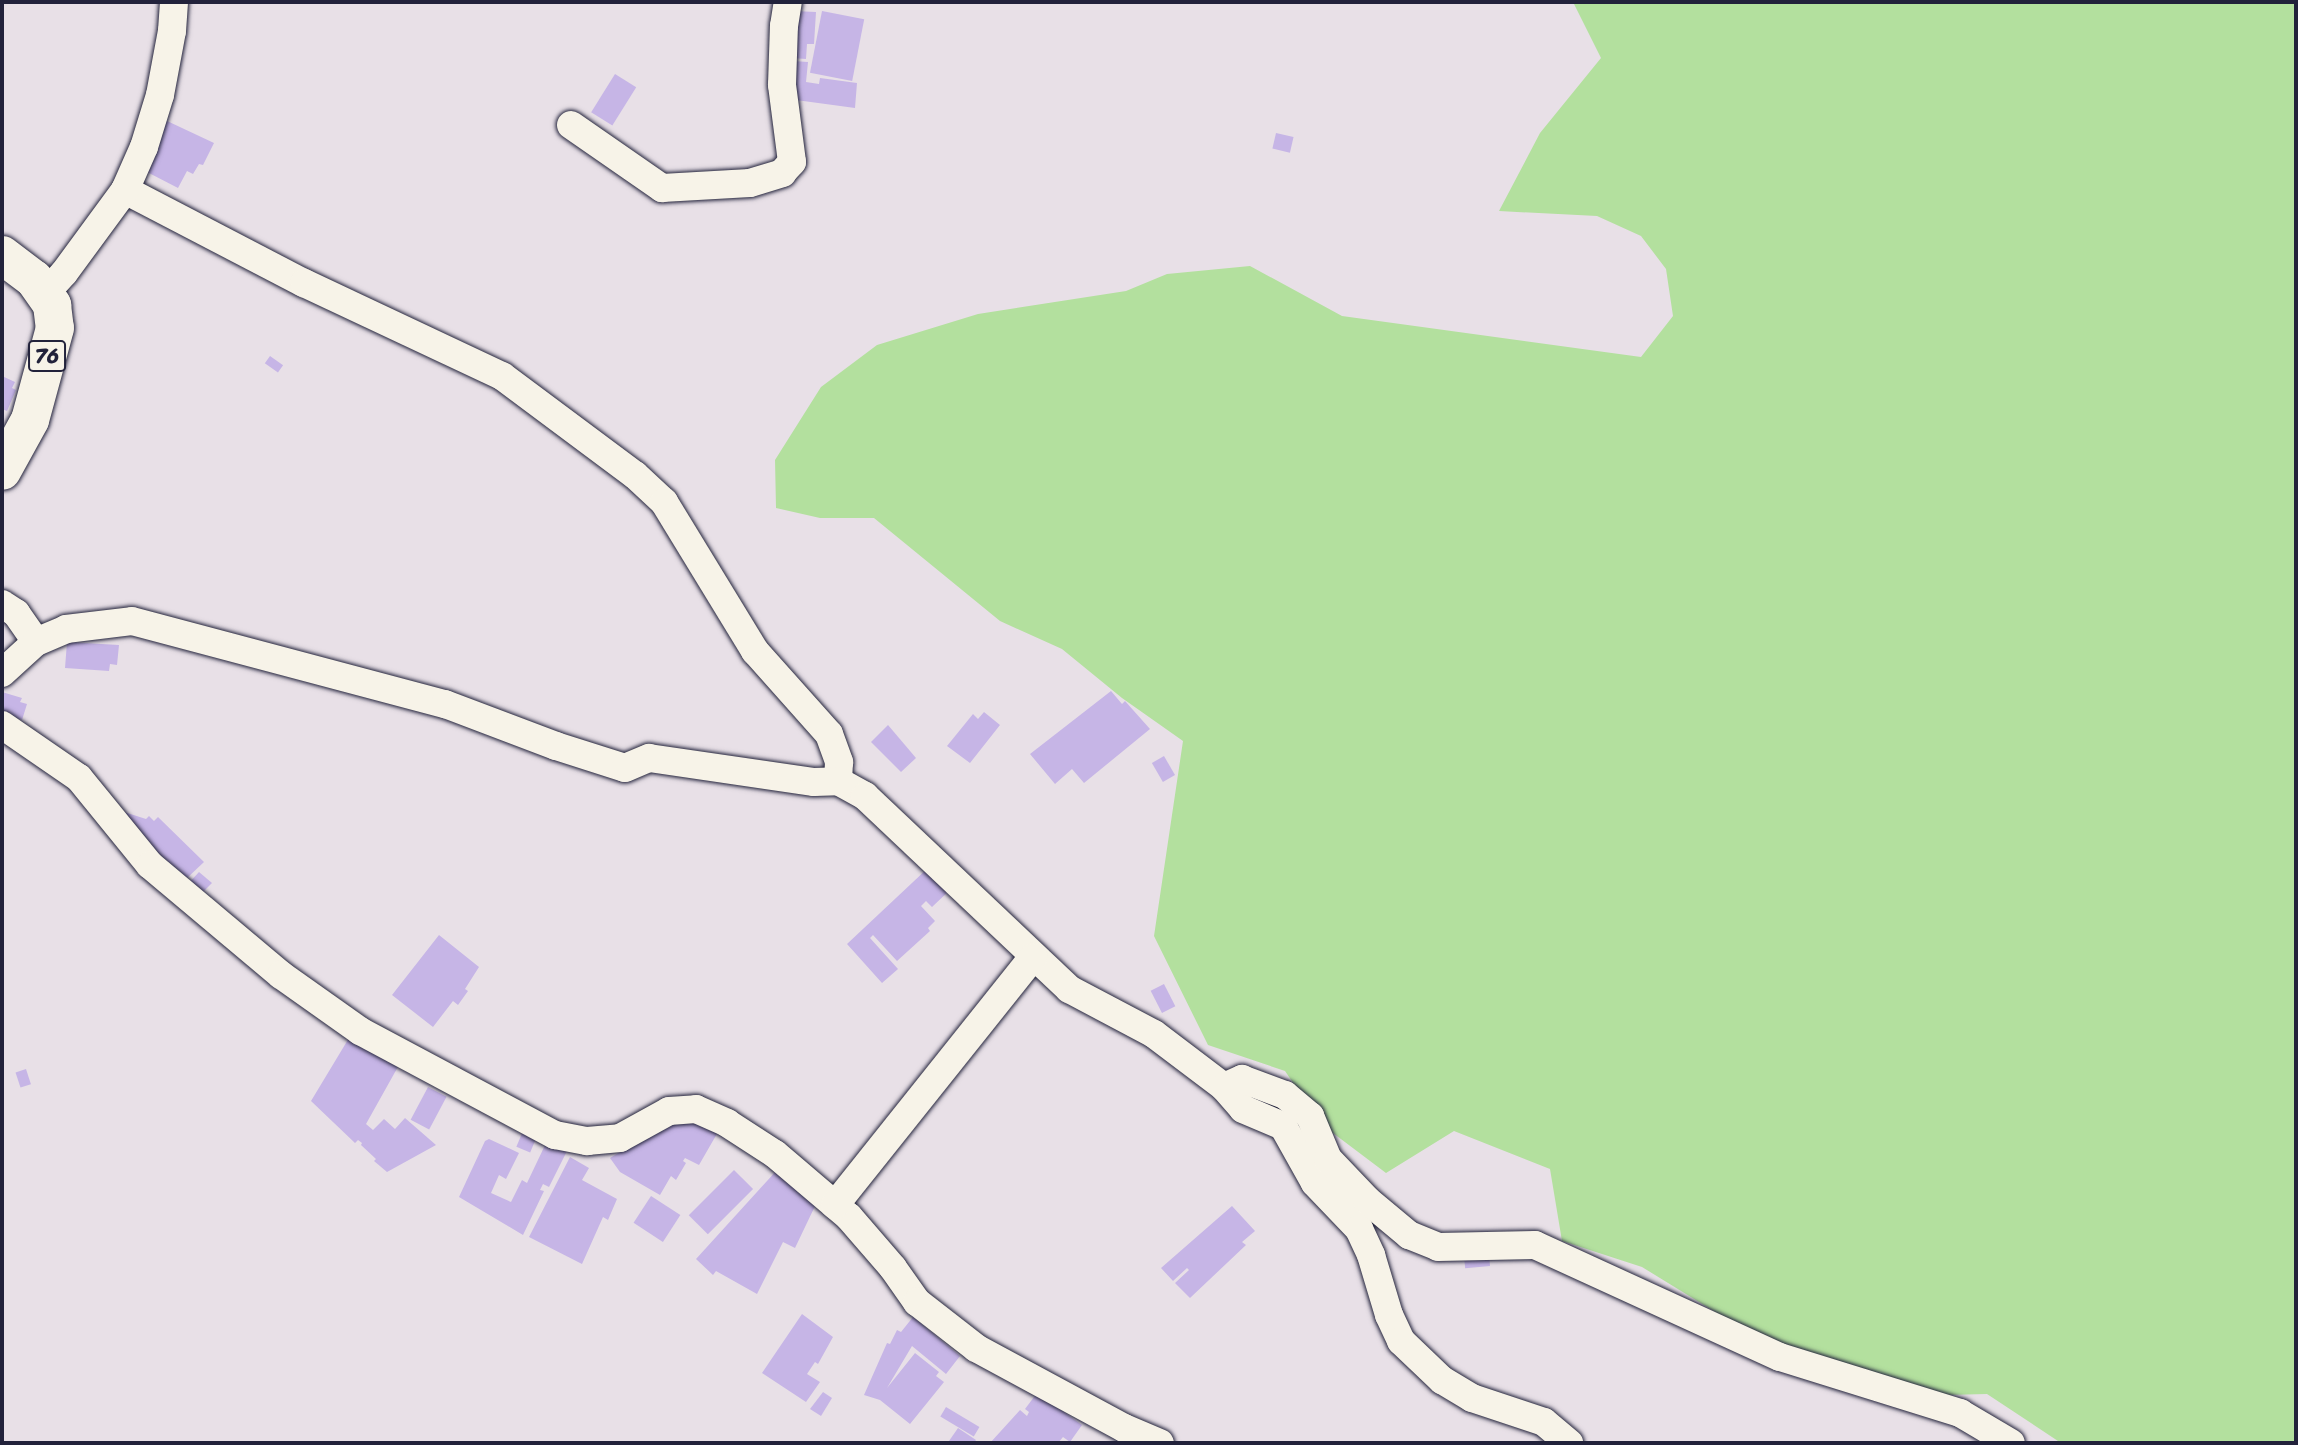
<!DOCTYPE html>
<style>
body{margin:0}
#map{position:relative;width:2298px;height:1445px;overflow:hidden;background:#e8e0e7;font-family:Sriracha,sans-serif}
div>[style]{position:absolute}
.green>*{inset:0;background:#b3e09e}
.building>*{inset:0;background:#c6b5e6;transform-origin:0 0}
.roads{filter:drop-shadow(0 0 2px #22223b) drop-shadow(0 0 2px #22223b)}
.minor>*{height:28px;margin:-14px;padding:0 14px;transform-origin:14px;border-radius:14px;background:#f7f3e8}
.primary>*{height:38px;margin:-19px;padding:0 19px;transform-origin:19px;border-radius:19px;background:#f7f3e8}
span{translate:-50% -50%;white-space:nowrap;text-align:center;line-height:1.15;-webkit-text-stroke:7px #f7f3e8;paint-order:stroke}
.shield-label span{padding:2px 5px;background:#f7f3e8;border:2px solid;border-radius:5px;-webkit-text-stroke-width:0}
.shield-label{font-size:21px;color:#22223b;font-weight:700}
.frame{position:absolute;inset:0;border:4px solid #22223b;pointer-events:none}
</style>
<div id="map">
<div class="green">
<div style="clip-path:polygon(1573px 2px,2296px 2px,2296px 1443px,2061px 1443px,1987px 1394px,1946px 1395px,1769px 1345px,1642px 1267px,1562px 1241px,1550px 1169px,1454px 1131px,1386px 1173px,1321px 1124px,1285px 1071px,1208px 1045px,1154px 936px,1183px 741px,1122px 698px,1062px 649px,1000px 621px,874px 518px,820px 518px,776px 508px,775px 460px,821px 387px,877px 345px,978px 314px,1126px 291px,1167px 274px,1250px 266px,1342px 316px,1641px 357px,1673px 316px,1666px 269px,1641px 236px,1597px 216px,1499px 211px,1540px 133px,1601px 58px)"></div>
</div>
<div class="building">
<div style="clip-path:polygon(794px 11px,816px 12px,814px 44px,807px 44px,806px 59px,792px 58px)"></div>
<div style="left:822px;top:11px;width:43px;height:63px;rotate:11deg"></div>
<div style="clip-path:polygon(793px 61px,808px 62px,806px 82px,819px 84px,820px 78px,857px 83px,855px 108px,796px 100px)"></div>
<div style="left:615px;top:74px;width:25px;height:45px;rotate:32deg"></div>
<div style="clip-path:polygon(165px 120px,214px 143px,203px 165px,199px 164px,193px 174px,187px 171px,178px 188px,147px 172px)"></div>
<div style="left:1276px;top:133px;width:18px;height:16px;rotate:13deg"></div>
<div style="left:270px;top:356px;width:16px;height:9px;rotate:35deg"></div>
<div style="clip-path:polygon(2px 376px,15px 382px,12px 388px,16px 390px,7px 411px,2px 409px)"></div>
<div style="clip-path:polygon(67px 642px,119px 645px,117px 665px,110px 664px,109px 671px,65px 668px)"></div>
<div style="clip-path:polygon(1111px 691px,1122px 704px,1125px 701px,1150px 729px,1084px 783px,1072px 769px,1055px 784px,1030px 754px)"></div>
<div style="clip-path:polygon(2px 692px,22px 698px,20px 702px,27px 704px,22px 720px,2px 714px)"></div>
<div style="clip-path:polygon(984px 712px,1000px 725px,970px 763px,947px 746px,973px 714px,978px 719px)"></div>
<div style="clip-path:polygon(888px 725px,916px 758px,901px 772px,871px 742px)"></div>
<div style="left:1164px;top:756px;width:22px;height:14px;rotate:60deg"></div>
<div style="clip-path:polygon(118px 810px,146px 819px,149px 816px,154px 821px,158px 817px,204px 862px,186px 879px,175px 876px)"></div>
<div style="clip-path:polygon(929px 867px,951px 889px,932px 907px,926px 901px,921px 906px,935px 921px,928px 928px,930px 931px,897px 961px,873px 935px,870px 938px,898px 969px,882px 983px,847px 944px)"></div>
<div style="clip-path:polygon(199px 872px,212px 883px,203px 892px,187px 885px)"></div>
<div style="clip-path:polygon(439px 935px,479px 967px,465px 989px,468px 991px,458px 1005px,453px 1001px,433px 1027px,392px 995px)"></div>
<div style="left:1164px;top:984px;width:25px;height:15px;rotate:63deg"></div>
<div style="clip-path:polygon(349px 1038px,399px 1065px,366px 1124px,373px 1130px,384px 1119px,395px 1129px,405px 1118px,436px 1145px,387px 1172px,374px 1161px,376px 1159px,361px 1145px,362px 1143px,358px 1140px,355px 1143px,311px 1101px)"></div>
<div style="left:26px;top:1069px;width:16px;height:11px;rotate:72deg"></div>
<div style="left:428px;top:1087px;width:21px;height:37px;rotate:28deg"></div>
<div style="clip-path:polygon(684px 1121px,703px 1124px,718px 1132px,699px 1165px,685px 1158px,683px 1161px,686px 1163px,676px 1180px,671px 1176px,660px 1195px,620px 1172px,610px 1158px,659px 1129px)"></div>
<div style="left:523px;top:1131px;width:15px;height:17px;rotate:23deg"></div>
<div style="clip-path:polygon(489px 1139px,519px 1153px,506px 1179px,499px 1175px,491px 1193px,511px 1202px,522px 1180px,527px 1183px,547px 1141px,567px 1151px,549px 1187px,543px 1184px,540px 1190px,544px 1191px,523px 1235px,459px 1197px,485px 1141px)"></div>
<div style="clip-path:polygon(570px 1157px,589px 1168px,582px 1180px,617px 1199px,608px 1220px,603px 1217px,582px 1264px,529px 1237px)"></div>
<div style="left:734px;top:1170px;width:27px;height:64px;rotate:45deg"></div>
<div style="clip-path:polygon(777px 1170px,816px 1204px,795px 1248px,783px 1242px,757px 1294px,716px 1271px,713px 1275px,696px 1259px)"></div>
<div style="left:651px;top:1196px;width:35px;height:32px;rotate:33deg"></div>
<div style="clip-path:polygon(1232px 1206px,1255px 1231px,1242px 1242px,1246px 1245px,1190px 1298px,1175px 1283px,1189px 1270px,1187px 1268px,1173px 1281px,1161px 1268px)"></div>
<div style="left:1489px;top:1254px;width:12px;height:25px;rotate:85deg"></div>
<div style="clip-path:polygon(802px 1314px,833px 1337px,818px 1364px,815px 1362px,807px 1374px,820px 1382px,806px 1402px,762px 1373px)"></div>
<div style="clip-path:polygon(913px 1317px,960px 1356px,946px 1374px,912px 1346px,887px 1388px,915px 1353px,939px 1372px,936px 1376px,944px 1382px,910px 1424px,880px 1400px,864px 1395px,887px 1343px,890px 1344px,897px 1330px,901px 1332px)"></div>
<div style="clip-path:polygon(823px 1392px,832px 1398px,821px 1416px,810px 1409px)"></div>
<div style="clip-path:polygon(1037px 1393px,1082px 1425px,1070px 1442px,1063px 1437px,1058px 1443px,990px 1443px,1020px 1410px,1027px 1416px,1029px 1412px,1025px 1409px)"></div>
<div style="left:946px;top:1407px;width:39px;height:11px;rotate:31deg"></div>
<div style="clip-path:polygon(958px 1428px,976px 1440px,974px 1443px,949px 1441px)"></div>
</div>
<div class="roads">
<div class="minor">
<div style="left:571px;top:125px;width:111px;rotate:34.7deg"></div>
<div style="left:662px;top:188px;width:88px;rotate:-3.3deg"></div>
<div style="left:750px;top:183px;width:34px;rotate:-17deg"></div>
<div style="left:782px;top:173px;width:15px;rotate:-48deg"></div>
<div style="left:792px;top:162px;width:78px;rotate:-97.4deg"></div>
<div style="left:782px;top:85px;width:59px;rotate:-88.1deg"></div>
<div style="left:784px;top:26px;width:24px;rotate:-81deg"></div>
<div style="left:125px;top:190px;width:202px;rotate:27.5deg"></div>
<div style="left:304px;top:283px;width:219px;rotate:25.2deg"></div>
<div style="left:502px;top:376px;width:166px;rotate:36.7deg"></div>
<div style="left:635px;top:475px;width:40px;rotate:43deg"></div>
<div style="left:664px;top:502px;width:175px;rotate:58.6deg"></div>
<div style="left:755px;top:651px;width:111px;rotate:48.3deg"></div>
<div style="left:829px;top:734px;width:30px;rotate:70deg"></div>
<div style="left:839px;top:762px;width:19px;rotate:93deg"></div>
<div style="left:838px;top:781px;width:31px;rotate:29deg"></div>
<div style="left:865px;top:796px;width:281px;rotate:43.4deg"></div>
<div style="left:1069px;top:989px;width:96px;rotate:27.9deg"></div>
<div style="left:1154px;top:1034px;width:88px;rotate:37.1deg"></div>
<div style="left:1224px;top:1087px;width:29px;rotate:49deg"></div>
<div style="left:1243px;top:1109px;width:43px;rotate:23deg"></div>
<div style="left:1283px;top:1126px;width:65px;rotate:60.7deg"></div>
<div style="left:1315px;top:1183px;width:64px;rotate:46.3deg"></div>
<div style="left:1359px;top:1229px;width:29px;rotate:65deg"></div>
<div style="left:1371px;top:1255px;width:63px;rotate:73.3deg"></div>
<div style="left:1389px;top:1315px;width:29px;rotate:65deg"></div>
<div style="left:1401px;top:1341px;width:57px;rotate:43.6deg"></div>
<div style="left:1442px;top:1380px;width:35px;rotate:31deg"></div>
<div style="left:1472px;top:1398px;width:76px;rotate:18.4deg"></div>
<div style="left:1544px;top:1422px;width:33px;rotate:40deg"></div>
<div style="left:45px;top:294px;width:28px;rotate:-48deg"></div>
<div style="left:64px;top:273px;width:103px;rotate:-53.7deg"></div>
<div style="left:125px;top:190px;width:47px;rotate:-66.2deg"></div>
<div style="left:144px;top:147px;width:54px;rotate:-72.9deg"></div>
<div style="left:160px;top:95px;width:65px;rotate:-79.4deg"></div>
<div style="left:172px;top:31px;width:29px;rotate:-86deg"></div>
<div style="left:2px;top:604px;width:17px;rotate:33deg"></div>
<div style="left:16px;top:613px;width:35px;rotate:55deg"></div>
<div style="left:2px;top:673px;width:46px;rotate:-42.4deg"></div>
<div style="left:36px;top:642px;width:33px;rotate:-23deg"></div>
<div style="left:66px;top:629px;width:66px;rotate:-6.9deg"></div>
<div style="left:132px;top:621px;width:324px;rotate:14.9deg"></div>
<div style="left:445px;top:704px;width:119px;rotate:20.7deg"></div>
<div style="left:556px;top:746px;width:72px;rotate:17.7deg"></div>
<div style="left:625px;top:768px;width:26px;rotate:-23deg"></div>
<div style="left:649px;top:758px;width:167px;rotate:8.3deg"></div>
<div style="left:814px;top:782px;width:24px;rotate:-2deg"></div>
<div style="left:2px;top:725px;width:93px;rotate:34.5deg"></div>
<div style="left:79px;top:778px;width:112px;rotate:50.8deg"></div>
<div style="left:150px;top:865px;width:171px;rotate:40deg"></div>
<div style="left:281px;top:975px;width:97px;rotate:35.3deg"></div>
<div style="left:360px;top:1031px;width:221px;rotate:28.1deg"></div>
<div style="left:555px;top:1135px;width:33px;rotate:11deg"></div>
<div style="left:587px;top:1141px;width:33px;rotate:-5deg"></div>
<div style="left:620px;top:1138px;width:56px;rotate:-28.9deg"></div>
<div style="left:669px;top:1111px;width:27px;rotate:-4deg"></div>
<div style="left:696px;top:1109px;width:34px;rotate:24deg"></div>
<div style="left:727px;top:1123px;width:57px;rotate:32.9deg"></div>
<div style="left:775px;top:1154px;width:97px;rotate:40.4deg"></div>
<div style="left:849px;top:1217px;width:67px;rotate:49.2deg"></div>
<div style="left:893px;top:1268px;width:42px;rotate:54.8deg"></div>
<div style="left:917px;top:1302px;width:75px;rotate:37.9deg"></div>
<div style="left:976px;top:1348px;width:168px;rotate:28.4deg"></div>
<div style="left:1124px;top:1428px;width:39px;rotate:23deg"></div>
<div style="left:1224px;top:1087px;width:20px;rotate:-24deg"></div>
<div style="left:1242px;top:1079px;width:46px;rotate:20.4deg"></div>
<div style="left:1285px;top:1095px;width:33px;rotate:40deg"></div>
<div style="left:1310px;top:1116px;width:47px;rotate:67.3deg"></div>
<div style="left:1328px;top:1159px;width:57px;rotate:46.4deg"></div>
<div style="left:1367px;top:1200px;width:55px;rotate:39.8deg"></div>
<div style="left:1409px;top:1235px;width:31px;rotate:22deg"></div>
<div style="left:1438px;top:1247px;width:97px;rotate:-1.2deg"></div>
<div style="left:1535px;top:1245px;width:269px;rotate:24.6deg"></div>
<div style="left:1780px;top:1357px;width:189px;rotate:17.3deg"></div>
<div style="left:1960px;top:1413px;width:59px;rotate:30.5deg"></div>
<div style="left:835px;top:1205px;width:317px;rotate:-51.4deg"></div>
</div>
<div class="primary">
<div style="left:2px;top:255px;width:40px;rotate:37deg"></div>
<div style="left:34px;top:279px;width:32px;rotate:55deg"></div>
<div style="left:52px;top:305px;width:23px;rotate:83deg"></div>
<div style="left:55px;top:328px;width:95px;rotate:105.2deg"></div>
<div style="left:30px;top:420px;width:58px;rotate:118.8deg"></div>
</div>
</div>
<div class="shield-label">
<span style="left:47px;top:356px">76</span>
</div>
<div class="frame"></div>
</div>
